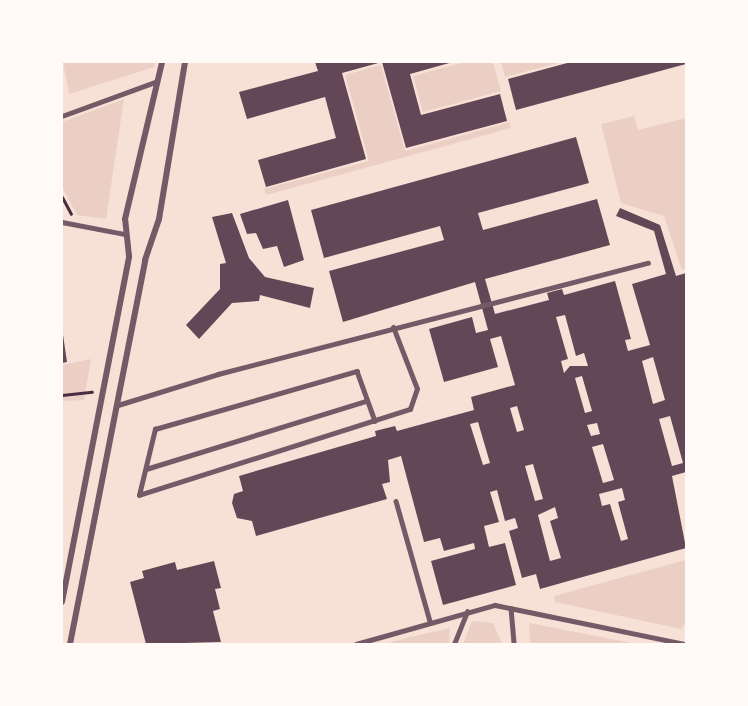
<!DOCTYPE html>
<style>
body{margin:0}
#map{position:relative;width:748px;height:706px;overflow:hidden;background:#f7e1d7;font-family:Roboto,sans-serif}
div>[style]{position:absolute}
.green>*{inset:0;background:#ebcfc5}
.building>*{inset:0;background:#644757}
.path>*{height:3px;margin:-1.5px;padding:0 1.5px;transform-origin:1.5px;border-radius:1.5px;background:#4a2c40}
.service>*{height:4.5px;margin:-2.25px;padding:0 2.25px;transform-origin:2.25px;border-radius:2.25px;background:#755966}
.minor>*{height:6px;margin:-3px;padding:0 3px;transform-origin:3px;border-radius:3px;background:#755966}
span{translate:-50% -50%;white-space:nowrap;text-align:center;line-height:1.15;-webkit-text-stroke:5px #fffaf5;paint-order:stroke}
.frame{position:absolute;inset:0;border:63px solid #fffaf5;pointer-events:none}
</style>
<div id="map">
<div class="green">
<div style="clip-path:polygon(63px 62px,155px 62px,154px 67px,69px 94px)"></div>
<div style="clip-path:polygon(464px 62px,493px 62px,501px 91px,423px 112px,413px 76px)"></div>
<div style="clip-path:polygon(501px 62px,562px 62px,505px 77px)"></div>
<div style="clip-path:polygon(381px 65px,405px 151px,510px 122px,511px 128px,266px 195px,264px 189px,369px 161px,345px 75px)"></div>
<div style="clip-path:polygon(124px 99px,106px 219px,77px 215px,62px 187px,62px 122px)"></div>
<div style="clip-path:polygon(634px 116px,638px 130px,686px 118px,686px 268px,682px 270px,664px 216px,621px 203px,601px 124px)"></div>
<div style="clip-path:polygon(91px 359px,84px 400px,62px 401px,62px 365px)"></div>
<div style="clip-path:polygon(686px 560px,686px 622px,681px 629px,555px 602px,554px 596px)"></div>
<div style="clip-path:polygon(472px 621px,493px 623px,502px 644px,463px 644px)"></div>
<div style="clip-path:polygon(529px 623px,637px 644px,530px 644px)"></div>
<div style="clip-path:polygon(450px 628px,449px 644px,384px 644px,407px 638px)"></div>
</div>
<div class="building">
<div style="clip-path:polygon(315px 62px,382px 62px,342px 73px,366px 159px,266px 187px,258px 160px,336px 138px,325px 97px,247px 119px,239px 92px,318px 71px)"></div>
<div style="clip-path:polygon(382px 62px,453px 62px,410px 74px,421px 115px,500px 94px,507px 121px,406px 148px)"></div>
<div style="clip-path:polygon(571px 62px,686px 62px,686px 64px,516px 110px,508px 79px)"></div>
<div style="clip-path:polygon(evenodd,576px 137px,589px 183px,478px 213px,483px 230px,597px 199px,610px 245px,485px 279px,495px 314px,549px 300px,547px 293px,562px 289px,564px 295px,615px 281px,631px 339px,625px 340px,628px 351px,650px 345px,632px 284px,666px 274px,654px 231px,616px 216px,620px 208px,660px 225px,676px 276px,686px 273px,686px 472px,672px 476px,686px 548px,540px 589px,536px 574px,522px 578px,509px 531px,518px 528px,515px 518px,505px 521px,497px 490px,490px 492px,499px 522px,484px 526px,489px 547px,505px 543px,516px 585px,443px 605px,431px 561px,475px 549px,474px 543px,444px 551px,440px 538px,424px 542px,401px 456px,388px 460px,390px 482px,382px 484px,387px 499px,256px 536px,252px 521px,237px 518px,232px 503px,234px 494px,243px 491px,239px 476px,376px 436px,375px 431px,395px 426px,397px 431px,474px 410px,471px 397px,515px 385px,501px 336px,490px 339px,498px 367px,444px 382px,429px 329px,472px 317px,476px 333px,488px 330px,475px 282px,343px 322px,329px 271px,444px 240px,440px 226px,324px 258px,311px 210px,576px 137px,565px 315px,576px 356px,584px 353px,588px 366px,570px 366px,564px 373px,561px 361px,568px 359px,556px 317px,565px 315px,576px 137px,653px 357px,665px 400px,653px 404px,642px 361px,653px 357px,576px 137px,582px 376px,592px 411px,585px 413px,575px 378px,582px 376px,576px 137px,517px 406px,524px 430px,517px 432px,510px 408px,517px 406px,576px 137px,670px 416px,683px 463px,672px 466px,659px 419px,670px 416px,576px 137px,478px 422px,490px 463px,483px 465px,470px 424px,478px 422px,576px 137px,597px 423px,600px 434px,591px 436px,587px 425px,597px 423px,576px 137px,603px 444px,614px 480px,603px 483px,592px 447px,603px 444px,576px 137px,533px 464px,543px 499px,535px 501px,525px 466px,533px 464px,576px 137px,622px 488px,625px 500px,618px 502px,628px 539px,621px 541px,610px 504px,602px 506px,599px 494px,622px 488px,576px 137px,555px 507px,558px 518px,550px 521px,561px 558px,550px 561px,538px 515px,555px 507px)"></div>
<div style="clip-path:polygon(288px 200px,304px 260px,284px 267px,277px 246px,263px 249px,256px 233px,247px 234px,240px 214px)"></div>
<div style="clip-path:polygon(232px 213px,249px 258px,265px 277px,314px 288px,310px 308px,260px 295px,259px 301px,232px 303px,199px 339px,186px 325px,220px 289px,220px 264px,226px 263px,212px 217px)"></div>
<div style="clip-path:polygon(62px 328px,67px 362px,62px 363px)"></div>
<div style="clip-path:polygon(214px 561px,221px 588px,215px 589px,220px 609px,213px 611px,221px 642px,146px 644px,130px 582px,144px 578px,142px 571px,175px 562px,177px 570px)"></div>
</div>
<div class="path">
<div style="left:62px;top:197px;width:19px;rotate:62deg"></div>
<div style="left:62px;top:395px;width:30px;rotate:-6deg"></div>
</div>
<div class="service">
<div style="left:62px;top:116px;width:99px;rotate:-20.1deg"></div>
<div style="left:62px;top:222px;width:64px;rotate:10.8deg"></div>
<div style="left:118px;top:405px;width:105px;rotate:-17.2deg"></div>
<div style="left:218px;top:374px;width:444px;rotate:-14.5deg"></div>
<div style="left:146px;top:469px;width:230px;rotate:-17.2deg"></div>
<div style="left:139px;top:495px;width:284px;rotate:-17.6deg"></div>
<div style="left:410px;top:409px;width:21px;rotate:-71deg"></div>
<div style="left:417px;top:389px;width:66px;rotate:-111.2deg"></div>
<div style="left:139px;top:495px;width:68px;rotate:-76.4deg"></div>
<div style="left:155px;top:429px;width:210px;rotate:-16deg"></div>
<div style="left:357px;top:371px;width:53px;rotate:70.2deg"></div>
<div style="left:396px;top:501px;width:125px;rotate:74.2deg"></div>
<div style="left:511px;top:608px;width:36px;rotate:85deg"></div>
<div style="left:356px;top:644px;width:144px;rotate:-15.7deg"></div>
<div style="left:495px;top:605px;width:194px;rotate:11.6deg"></div>
<div style="left:454px;top:644px;width:35px;rotate:-68deg"></div>
</div>
<div class="minor">
<div style="left:62px;top:602px;width:352px;rotate:-79deg"></div>
<div style="left:129px;top:256px;width:37px;rotate:-96deg"></div>
<div style="left:125px;top:219px;width:161px;rotate:-76.7deg"></div>
<div style="left:70px;top:644px;width:391px;rotate:-78.9deg"></div>
<div style="left:145px;top:260px;width:43px;rotate:-71.1deg"></div>
<div style="left:159px;top:219px;width:159px;rotate:-80.6deg"></div>
</div>
<div class="frame"></div>
</div>
